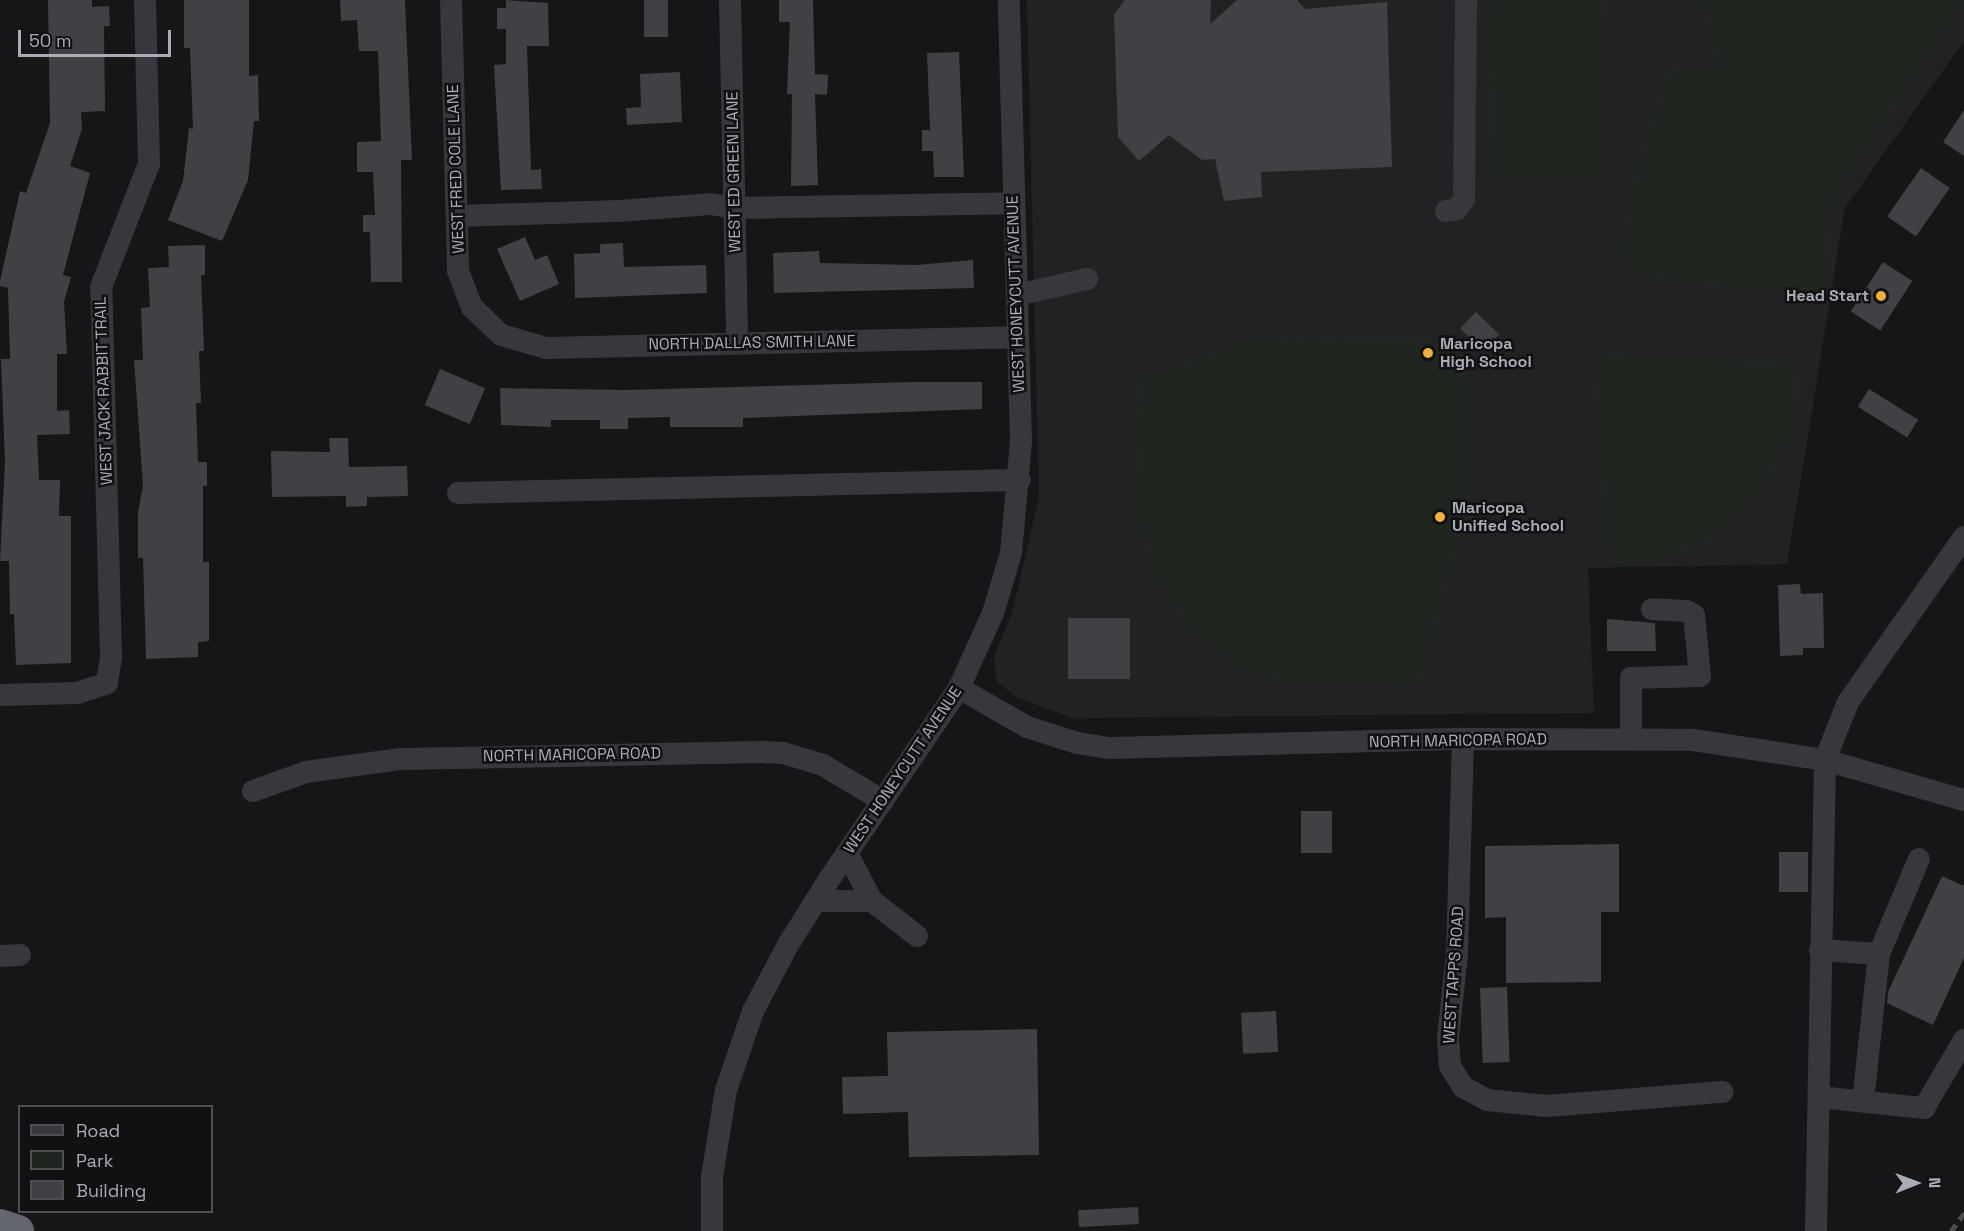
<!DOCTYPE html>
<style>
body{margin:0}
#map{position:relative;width:1964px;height:1231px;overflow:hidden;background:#161618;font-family:"Space Grotesk",sans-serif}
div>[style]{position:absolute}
.built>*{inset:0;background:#222225}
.green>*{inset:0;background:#1e261f}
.building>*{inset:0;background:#404145;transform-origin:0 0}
.minor>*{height:22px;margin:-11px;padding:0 11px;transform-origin:11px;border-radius:11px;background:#37383d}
.highway>*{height:32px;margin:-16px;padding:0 16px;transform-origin:16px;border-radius:16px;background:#63666e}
.rail>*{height:4.5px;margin-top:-2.25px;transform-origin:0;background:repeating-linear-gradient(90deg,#4a4c52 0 8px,transparent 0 14px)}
.dots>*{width:16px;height:16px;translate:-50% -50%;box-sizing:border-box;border:3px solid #111113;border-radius:50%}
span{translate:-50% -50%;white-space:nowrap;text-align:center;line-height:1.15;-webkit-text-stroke:5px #111113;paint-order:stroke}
.street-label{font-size:16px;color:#a8adb8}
.poi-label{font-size:16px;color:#a8adb8;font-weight:700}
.right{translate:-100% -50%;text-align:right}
.left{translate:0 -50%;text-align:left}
.legend{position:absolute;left:18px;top:1105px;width:195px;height:108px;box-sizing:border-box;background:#111113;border:2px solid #4d4f55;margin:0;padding:8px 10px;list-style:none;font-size:18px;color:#a8adb8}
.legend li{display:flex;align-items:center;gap:12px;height:30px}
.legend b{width:30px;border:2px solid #4d4f55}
.north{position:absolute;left:1886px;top:1153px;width:60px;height:60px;-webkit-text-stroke:4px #111113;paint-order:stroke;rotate:89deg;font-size:16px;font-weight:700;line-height:24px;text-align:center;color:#a8adb8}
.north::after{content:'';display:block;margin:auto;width:21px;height:27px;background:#a8adb8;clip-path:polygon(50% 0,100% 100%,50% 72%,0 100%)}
.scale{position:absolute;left:18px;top:30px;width:153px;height:27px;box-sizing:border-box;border:3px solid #a8adb8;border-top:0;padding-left:8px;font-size:18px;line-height:21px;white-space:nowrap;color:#a8adb8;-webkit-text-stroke:4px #111113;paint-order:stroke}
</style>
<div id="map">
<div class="built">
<div style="clip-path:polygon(1027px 0,1964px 0,1964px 41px,1845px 208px,1787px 564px,1588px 568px,1594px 713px,1072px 718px,1016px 697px,997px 682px,994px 656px,1012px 613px,1039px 497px)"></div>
</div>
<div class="green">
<div style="clip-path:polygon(1493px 0,1605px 0,1605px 14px,1601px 18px,1604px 173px,1600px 177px,1492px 179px,1488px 20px,1494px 16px)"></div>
<div style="clip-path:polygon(1701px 0,1964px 0,1833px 200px,1826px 296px,1729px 288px,1634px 273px,1620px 256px,1637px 166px,1669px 66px,1720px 73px)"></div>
<div style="clip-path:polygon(1260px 337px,1450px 339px,1468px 362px,1469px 501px,1420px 685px,1308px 683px,1244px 672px,1192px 632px,1153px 576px,1137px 516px,1138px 380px)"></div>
<div style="clip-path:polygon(1607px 354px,1796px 364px,1798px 395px,1790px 440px,1761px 491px,1711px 540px,1656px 561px,1609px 566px,1592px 366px)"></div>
</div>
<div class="building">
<div style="clip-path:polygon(48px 0,92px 0,92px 7px,109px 6px,110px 26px,104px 26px,105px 111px,81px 112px,82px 129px,70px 166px,90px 173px,63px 275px,71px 277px,64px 302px,67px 354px,57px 354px,57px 411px,69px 410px,70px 434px,37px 435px,39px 480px,60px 480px,59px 516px,71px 516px,71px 663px,16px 665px,14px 614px,10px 614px,9px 561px,0 561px,5px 462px,1px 359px,10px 359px,8px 288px,0 286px,0 281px,20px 191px,26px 193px,50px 123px)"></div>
<div style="clip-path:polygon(184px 0,249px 0,249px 76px,258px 75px,259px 121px,254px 121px,248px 180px,222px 241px,168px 220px,183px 181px,189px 128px,193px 129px,190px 48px,184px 48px)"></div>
<div style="clip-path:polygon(340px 0,405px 0,412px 160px,401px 160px,402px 282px,371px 282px,370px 232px,363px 232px,363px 215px,375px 215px,373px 172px,357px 172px,357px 142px,381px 141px,378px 51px,359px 51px,357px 20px,341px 21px)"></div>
<div style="clip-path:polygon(506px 0,548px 3px,549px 46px,527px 46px,531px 170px,541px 169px,542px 189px,501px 190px,494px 65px,506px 64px,506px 29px,497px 29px,497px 8px,506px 8px)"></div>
<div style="left:644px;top:0;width:24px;height:37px"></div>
<div style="clip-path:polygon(779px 0,813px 0,815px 74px,828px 75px,827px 95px,815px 94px,818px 185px,791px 186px,792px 94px,787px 94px,790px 22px,779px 22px)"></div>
<div style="clip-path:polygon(1125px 0,1211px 0,1210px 24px,1237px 0,1297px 0,1305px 9px,1387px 2px,1392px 167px,1261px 172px,1262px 197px,1224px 201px,1215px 159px,1202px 160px,1169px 135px,1139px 161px,1118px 137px,1114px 14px)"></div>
<div style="clip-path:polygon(959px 52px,964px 177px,934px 177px,933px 151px,922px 151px,922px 130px,930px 130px,927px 53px)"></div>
<div style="clip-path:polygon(680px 72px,682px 122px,627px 125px,626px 108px,641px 107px,640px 74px)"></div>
<div style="clip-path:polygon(1964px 110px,1964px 156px,1943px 142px)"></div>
<div style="left:1921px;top:168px;width:35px;height:59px;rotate:35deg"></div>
<div style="clip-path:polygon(525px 237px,535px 260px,547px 255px,559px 284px,520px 301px,497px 249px)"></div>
<div style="clip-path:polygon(623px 243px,624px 267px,706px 265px,707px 293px,575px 298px,574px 254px,600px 253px,600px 244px)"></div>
<div style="clip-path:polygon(205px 245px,205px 275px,201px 275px,204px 351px,199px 351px,201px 403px,196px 403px,198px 462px,207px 462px,207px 486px,203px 486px,203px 562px,209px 562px,209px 641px,198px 642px,198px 657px,146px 659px,143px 558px,138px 558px,138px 513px,143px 485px,134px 360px,143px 360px,141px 308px,150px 307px,148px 268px,169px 267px,168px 246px)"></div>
<div style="clip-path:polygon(819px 251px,820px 263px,917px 265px,973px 260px,974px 288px,774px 293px,773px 253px)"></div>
<div style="left:1883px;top:262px;width:35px;height:59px;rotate:33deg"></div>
<div style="left:1476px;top:312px;width:32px;height:23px;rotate:44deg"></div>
<div style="left:440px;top:369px;width:49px;height:39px;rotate:23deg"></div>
<div style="clip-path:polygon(915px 382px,982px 382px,982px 409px,743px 418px,743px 427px,670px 427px,670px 417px,628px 418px,628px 429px,600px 429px,600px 420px,551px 420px,551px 427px,501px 425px,500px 388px,628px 390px)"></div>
<div style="left:1869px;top:389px;width:58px;height:21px;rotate:32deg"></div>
<div style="clip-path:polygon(329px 438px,348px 438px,349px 467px,407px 466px,408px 496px,367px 497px,367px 506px,346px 507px,346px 496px,272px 497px,271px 451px,330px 452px)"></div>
<div style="clip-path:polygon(1800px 584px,1801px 594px,1823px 593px,1824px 648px,1803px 648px,1803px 655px,1780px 656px,1778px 585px)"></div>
<div style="left:1068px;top:618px;width:62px;height:61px"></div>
<div style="clip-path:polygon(1607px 619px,1655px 623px,1656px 651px,1607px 651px)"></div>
<div style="left:1301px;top:811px;width:31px;height:42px"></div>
<div style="clip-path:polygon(1619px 844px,1619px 912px,1601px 912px,1601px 982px,1506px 983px,1506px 917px,1485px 918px,1485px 846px)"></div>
<div style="left:1779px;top:852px;width:29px;height:40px"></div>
<div style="clip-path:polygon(1942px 876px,1964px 886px,1964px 958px,1933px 1025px,1887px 1003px,1888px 992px)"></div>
<div style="left:1507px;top:987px;width:75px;height:27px;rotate:88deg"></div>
<div style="left:1276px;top:1011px;width:41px;height:35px;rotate:87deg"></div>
<div style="clip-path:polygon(1037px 1029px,1039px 1155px,909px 1157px,908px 1112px,843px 1114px,842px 1077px,888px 1076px,887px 1032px)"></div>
<div style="left:1138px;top:1207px;width:17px;height:60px;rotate:87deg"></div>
</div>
<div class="minor">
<div style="left:451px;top:0;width:271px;rotate:88.5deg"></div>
<div style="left:458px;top:271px;width:39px;rotate:69deg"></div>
<div style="left:472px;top:307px;width:40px;rotate:44deg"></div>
<div style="left:501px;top:335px;width:47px;rotate:16.1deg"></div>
<div style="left:546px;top:348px;width:472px;rotate:-1.3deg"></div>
<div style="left:730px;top:0;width:343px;rotate:88.8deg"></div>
<div style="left:1446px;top:211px;width:11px;rotate:-10deg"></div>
<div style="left:1457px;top:209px;width:12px;rotate:-55deg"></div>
<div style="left:1464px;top:199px;width:199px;rotate:-89.4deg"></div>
<div style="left:457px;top:216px;width:163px;rotate:-1.8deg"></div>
<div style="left:620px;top:211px;width:90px;rotate:-4.4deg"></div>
<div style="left:710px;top:204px;width:25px;rotate:9deg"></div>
<div style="left:735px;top:208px;width:278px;rotate:-1deg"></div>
<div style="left:1017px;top:295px;width:72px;rotate:-12.9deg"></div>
<div style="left:458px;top:493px;width:562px;rotate:-1.33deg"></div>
<div style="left:959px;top:688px;width:78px;rotate:29.8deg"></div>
<div style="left:1027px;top:727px;width:52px;rotate:17.7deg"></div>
<div style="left:1077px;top:743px;width:33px;rotate:9deg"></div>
<div style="left:1110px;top:748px;width:353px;rotate:-1.5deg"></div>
<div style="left:1463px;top:739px;width:230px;rotate:0.2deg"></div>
<div style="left:1693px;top:740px;width:134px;rotate:8.6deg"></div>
<div style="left:1825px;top:760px;width:145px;rotate:16.1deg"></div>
<div style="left:0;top:695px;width:77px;rotate:-1.5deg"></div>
<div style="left:77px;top:693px;width:32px;rotate:-18deg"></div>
<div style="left:107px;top:683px;width:26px;rotate:-81deg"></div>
<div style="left:111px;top:657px;width:370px;rotate:-91.5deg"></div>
<div style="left:101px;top:287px;width:132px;rotate:-68.7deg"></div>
<div style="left:149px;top:164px;width:164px;rotate:-91.4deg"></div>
<div style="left:1463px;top:739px;width:215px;rotate:91.6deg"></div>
<div style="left:1457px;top:954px;width:84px;rotate:96.1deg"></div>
<div style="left:1448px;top:1038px;width:28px;rotate:86deg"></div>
<div style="left:1450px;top:1066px;width:25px;rotate:58deg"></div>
<div style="left:1463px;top:1087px;width:27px;rotate:28deg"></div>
<div style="left:1487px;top:1100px;width:60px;rotate:5.7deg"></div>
<div style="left:1547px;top:1106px;width:176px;rotate:-4.6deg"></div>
<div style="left:1631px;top:739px;width:61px;rotate:-90deg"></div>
<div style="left:1631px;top:678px;width:69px;rotate:-1.7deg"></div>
<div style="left:1700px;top:676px;width:61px;rotate:-95.6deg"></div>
<div style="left:1694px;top:615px;width:9px;rotate:-153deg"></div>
<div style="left:1686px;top:611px;width:34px;rotate:-177deg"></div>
<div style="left:253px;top:791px;width:56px;rotate:-19.7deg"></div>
<div style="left:306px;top:772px;width:96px;rotate:-7.8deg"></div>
<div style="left:401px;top:759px;width:361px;rotate:-1.1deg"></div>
<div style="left:762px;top:752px;width:21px;rotate:3deg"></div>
<div style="left:783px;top:753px;width:42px;rotate:16.7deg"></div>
<div style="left:823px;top:765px;width:70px;rotate:31deg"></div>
<div style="left:847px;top:853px;width:54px;rotate:62.5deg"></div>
<div style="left:872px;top:901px;width:57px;rotate:37.9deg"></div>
<div style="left:816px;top:901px;width:56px"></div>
<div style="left:1820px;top:950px;width:59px;rotate:3.9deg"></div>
<div style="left:0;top:956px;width:20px;rotate:-3deg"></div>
<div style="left:1819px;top:1097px;width:106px;rotate:6deg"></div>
<div style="left:1924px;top:1108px;width:79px;rotate:-59.5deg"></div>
<div style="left:1863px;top:1101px;width:148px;rotate:-83.8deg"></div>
<div style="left:1879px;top:954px;width:103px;rotate:-67.2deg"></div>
<div style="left:712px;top:1231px;width:54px;rotate:-90deg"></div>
<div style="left:712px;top:1177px;width:88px;rotate:-80.9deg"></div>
<div style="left:726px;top:1090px;width:83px;rotate:-71.1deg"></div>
<div style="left:753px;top:1011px;width:75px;rotate:-62.1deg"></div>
<div style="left:788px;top:945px;width:75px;rotate:-58deg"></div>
<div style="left:828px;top:881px;width:233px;rotate:-55.8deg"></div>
<div style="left:959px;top:688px;width:82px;rotate:-65.6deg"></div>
<div style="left:993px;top:613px;width:63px;rotate:-73.3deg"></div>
<div style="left:1011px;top:553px;width:113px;rotate:-84.9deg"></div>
<div style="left:1021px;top:440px;width:440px;rotate:-91.6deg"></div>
<div style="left:1816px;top:1231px;width:471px;rotate:-88.9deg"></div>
<div style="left:1825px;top:760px;width:62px;rotate:-68.4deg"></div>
<div style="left:1848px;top:702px;width:202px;rotate:-54.9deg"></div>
</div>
<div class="highway">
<div style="left:0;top:1225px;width:19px;rotate:18deg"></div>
</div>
<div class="rail">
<div style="left:1951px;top:1231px;width:22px;rotate:-54deg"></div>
</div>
<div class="dots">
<div style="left:1881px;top:296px;background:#f2b134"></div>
<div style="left:1428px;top:353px;background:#f2b134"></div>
<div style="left:1440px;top:517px;background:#f2b134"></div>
</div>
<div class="street-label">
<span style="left:456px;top:169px;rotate:-92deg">WEST FRED COLE LANE</span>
<span style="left:734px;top:172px;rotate:-91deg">WEST ED GREEN LANE</span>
<span style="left:1016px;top:294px;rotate:-92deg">WEST HONEYCUTT AVENUE</span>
<span style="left:752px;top:343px;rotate:-1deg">NORTH DALLAS SMITH LANE</span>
<span style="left:104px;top:391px;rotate:-92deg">WEST JACK RABBIT TRAIL</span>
<span style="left:1458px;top:741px;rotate:-1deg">NORTH MARICOPA ROAD</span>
<span style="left:572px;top:755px;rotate:-1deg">NORTH MARICOPA ROAD</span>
<span style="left:903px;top:770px;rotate:-56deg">WEST HONEYCUTT AVENUE</span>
<span style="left:1454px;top:975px;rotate:-86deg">WEST TAPPS ROAD</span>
</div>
<div class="poi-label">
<span class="right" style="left:1869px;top:296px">Head Start</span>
<span class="left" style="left:1440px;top:353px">Maricopa<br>High School</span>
<span class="left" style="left:1452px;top:517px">Maricopa<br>Unified School</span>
</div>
<ul class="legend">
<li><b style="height:8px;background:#37383d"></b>Road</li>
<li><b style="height:16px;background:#1e261f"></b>Park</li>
<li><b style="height:16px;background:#404145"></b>Building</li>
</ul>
<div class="north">N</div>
<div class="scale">50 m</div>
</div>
